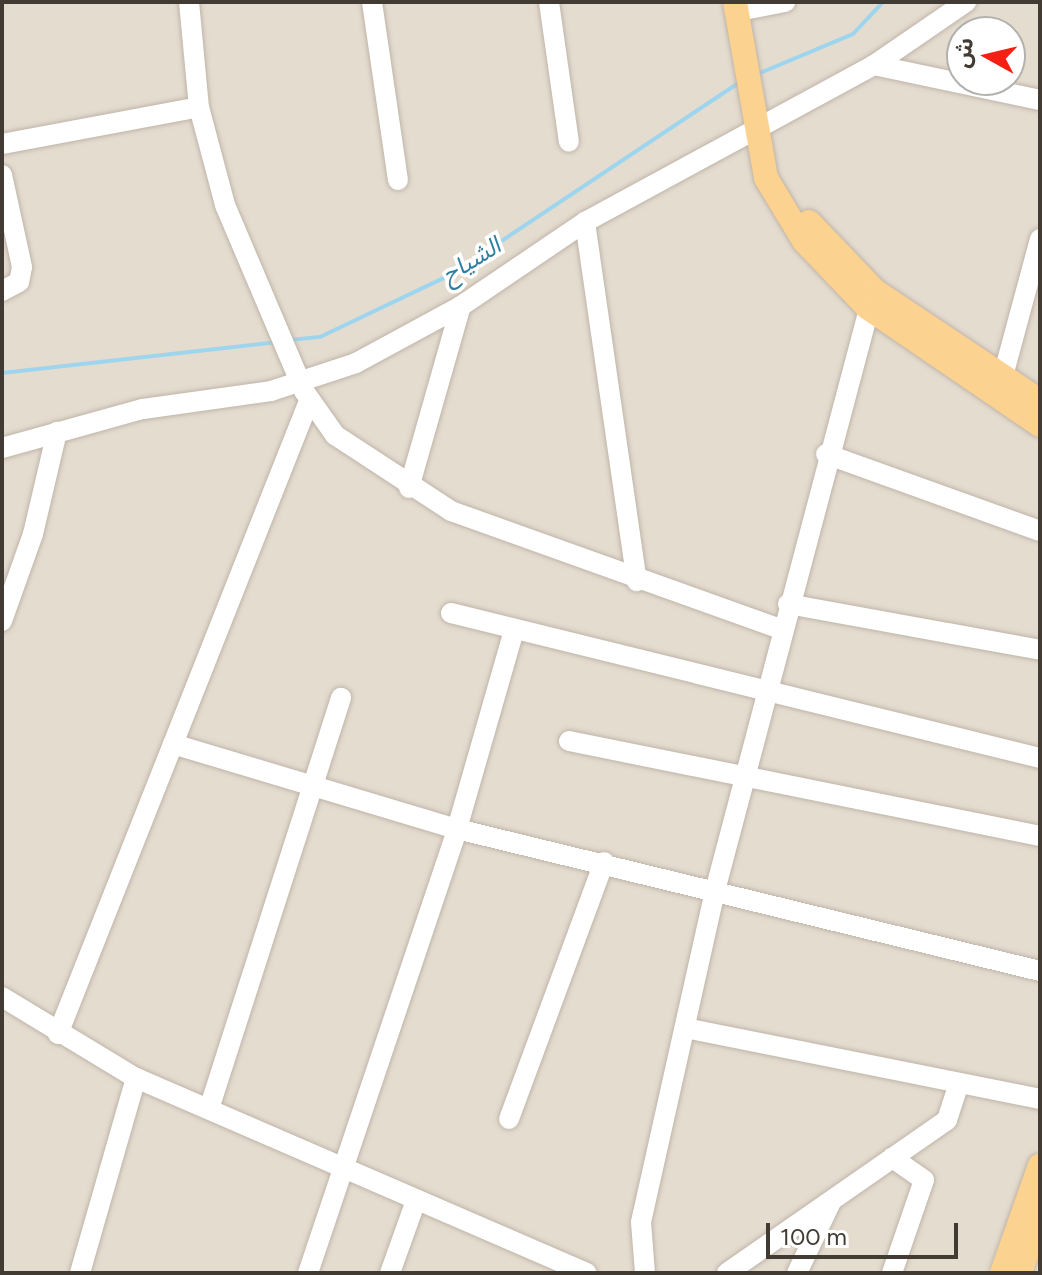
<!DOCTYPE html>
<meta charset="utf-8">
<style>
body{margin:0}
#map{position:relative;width:1042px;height:1275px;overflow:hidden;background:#f1ebe2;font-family:Figtree,"Noto Sans Arabic",sans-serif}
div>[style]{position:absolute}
.residential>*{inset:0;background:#e5dcd0}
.stream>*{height:4px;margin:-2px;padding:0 2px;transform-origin:2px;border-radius:2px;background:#9ed5ee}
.roads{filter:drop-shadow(0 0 2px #bfb4a8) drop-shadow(0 0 2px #bfb4a8)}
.minor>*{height:20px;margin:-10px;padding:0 10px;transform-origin:10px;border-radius:10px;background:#fff}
.major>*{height:24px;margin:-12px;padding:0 12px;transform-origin:12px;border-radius:12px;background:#fcd290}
span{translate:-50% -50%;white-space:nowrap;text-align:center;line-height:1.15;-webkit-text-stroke:7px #fff;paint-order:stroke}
.water-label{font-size:24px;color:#2e7da2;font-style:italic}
.frame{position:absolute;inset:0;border:4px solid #423b33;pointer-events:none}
.north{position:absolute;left:946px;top:16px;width:80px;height:80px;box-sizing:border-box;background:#fff;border:2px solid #b3b1ad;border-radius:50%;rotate:278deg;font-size:22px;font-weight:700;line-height:32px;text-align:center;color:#423b33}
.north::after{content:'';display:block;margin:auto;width:28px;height:36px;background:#f51f14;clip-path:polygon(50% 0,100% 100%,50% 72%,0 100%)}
.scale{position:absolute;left:766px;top:1223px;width:192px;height:36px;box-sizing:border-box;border:4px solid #423b33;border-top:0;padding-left:10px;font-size:24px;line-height:28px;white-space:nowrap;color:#423b33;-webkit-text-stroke:6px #fff;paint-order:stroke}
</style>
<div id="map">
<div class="residential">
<div style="clip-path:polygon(evenodd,2px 2px,1040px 2px,1040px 1143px,987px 1273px,2px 1273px,2px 2px,962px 32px,1010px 32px,1010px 80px,962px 80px,962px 32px)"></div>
</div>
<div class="stream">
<div style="left:755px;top:75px;width:106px;rotate:-22.7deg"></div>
<div style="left:853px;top:34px;width:44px;rotate:-46.8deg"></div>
<div style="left:290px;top:340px;width:30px;rotate:-6deg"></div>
<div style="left:320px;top:337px;width:146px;rotate:-25.5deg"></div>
<div style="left:452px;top:274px;width:346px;rotate:-33.7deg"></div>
<div style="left:2px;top:373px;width:277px;rotate:-6.4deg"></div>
</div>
<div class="roads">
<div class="minor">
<div style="left:189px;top:2px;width:105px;rotate:84.6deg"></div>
<div style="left:199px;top:107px;width:101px;rotate:75.1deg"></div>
<div style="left:225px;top:205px;width:202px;rotate:67deg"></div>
<div style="left:304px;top:391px;width:54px;rotate:54.8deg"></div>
<div style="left:335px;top:435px;width:139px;rotate:33.2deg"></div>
<div style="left:451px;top:511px;width:350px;rotate:19.7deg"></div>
<div style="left:372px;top:2px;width:180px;rotate:81.7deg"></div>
<div style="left:549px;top:2px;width:141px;rotate:81.9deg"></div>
<div style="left:749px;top:9px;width:37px;rotate:-11deg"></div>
<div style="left:874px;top:65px;width:170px;rotate:11.9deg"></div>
<div style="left:2px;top:144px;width:200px;rotate:-10.6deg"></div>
<div style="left:2px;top:175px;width:94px;rotate:77.7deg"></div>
<div style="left:22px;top:267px;width:15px;rotate:101deg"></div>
<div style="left:19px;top:282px;width:19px;rotate:152deg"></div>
<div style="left:585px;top:222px;width:363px;rotate:81.8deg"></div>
<div style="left:1003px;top:376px;width:142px;rotate:-74.9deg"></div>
<div style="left:2px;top:448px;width:146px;rotate:-15.5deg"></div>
<div style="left:143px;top:409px;width:129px;rotate:-8deg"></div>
<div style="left:271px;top:391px;width:89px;rotate:-18.2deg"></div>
<div style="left:356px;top:363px;width:119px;rotate:-28.5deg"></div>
<div style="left:461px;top:306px;width:150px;rotate:-34.1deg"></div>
<div style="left:585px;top:222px;width:329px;rotate:-28.5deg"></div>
<div style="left:874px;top:65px;width:112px;rotate:-34.4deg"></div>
<div style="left:826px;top:454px;width:227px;rotate:19.8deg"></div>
<div style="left:409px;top:488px;width:189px;rotate:-74.1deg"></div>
<div style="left:788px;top:604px;width:256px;rotate:10.3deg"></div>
<div style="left:451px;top:613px;width:607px;rotate:13.83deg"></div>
<div style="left:2px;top:621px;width:92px;rotate:-70.4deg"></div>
<div style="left:33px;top:534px;width:105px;rotate:-76.8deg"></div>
<div style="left:569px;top:741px;width:480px;rotate:11.4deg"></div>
<div style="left:173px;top:744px;width:296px;rotate:16.7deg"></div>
<div style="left:457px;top:829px;width:600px;rotate:13.69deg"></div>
<div style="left:2px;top:997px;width:157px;rotate:31.2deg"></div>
<div style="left:136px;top:1078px;width:491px;rotate:23.4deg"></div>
<div style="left:685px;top:1028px;width:362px;rotate:11.3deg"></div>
<div style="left:58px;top:1034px;width:681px;rotate:-68.37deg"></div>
<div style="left:209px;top:1109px;width:432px;rotate:-72.2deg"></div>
<div style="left:509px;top:1119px;width:274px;rotate:-69.7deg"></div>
<div style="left:80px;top:1273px;width:203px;rotate:-74deg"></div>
<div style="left:308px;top:1273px;width:468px;rotate:-71.4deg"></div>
<div style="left:457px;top:829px;width:207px;rotate:-74deg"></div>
<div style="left:390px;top:1273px;width:74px;rotate:-70.3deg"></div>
<div style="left:645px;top:1273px;width:51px;rotate:-94.5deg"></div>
<div style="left:641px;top:1222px;width:343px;rotate:-77.4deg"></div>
<div style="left:716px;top:887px;width:613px;rotate:-75.17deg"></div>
<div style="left:727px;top:1273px;width:268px;rotate:-34.8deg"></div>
<div style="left:947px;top:1120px;width:38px;rotate:-72deg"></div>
<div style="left:797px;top:1273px;width:79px;rotate:-64.4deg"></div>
<div style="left:892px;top:1273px;width:98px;rotate:-71deg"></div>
<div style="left:924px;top:1180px;width:39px;rotate:-145deg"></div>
</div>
<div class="major">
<div style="left:735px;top:2px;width:179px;rotate:80deg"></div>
<div style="left:766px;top:178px;width:74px;rotate:58.9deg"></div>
<div style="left:804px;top:241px;width:91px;rotate:46.3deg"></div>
<div style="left:867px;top:307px;width:209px;rotate:34.3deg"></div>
<div style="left:809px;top:222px;width:95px;rotate:46.3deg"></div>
<div style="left:875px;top:291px;width:198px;rotate:33.7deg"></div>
<div style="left:1002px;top:1273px;width:114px;rotate:-70.6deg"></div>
<div style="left:1020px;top:1273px;width:60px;rotate:-70.7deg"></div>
</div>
</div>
<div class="water-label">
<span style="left:471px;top:260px;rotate:-32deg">الشياح</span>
</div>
<div class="frame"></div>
<div class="north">ش</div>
<div class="scale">100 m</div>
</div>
